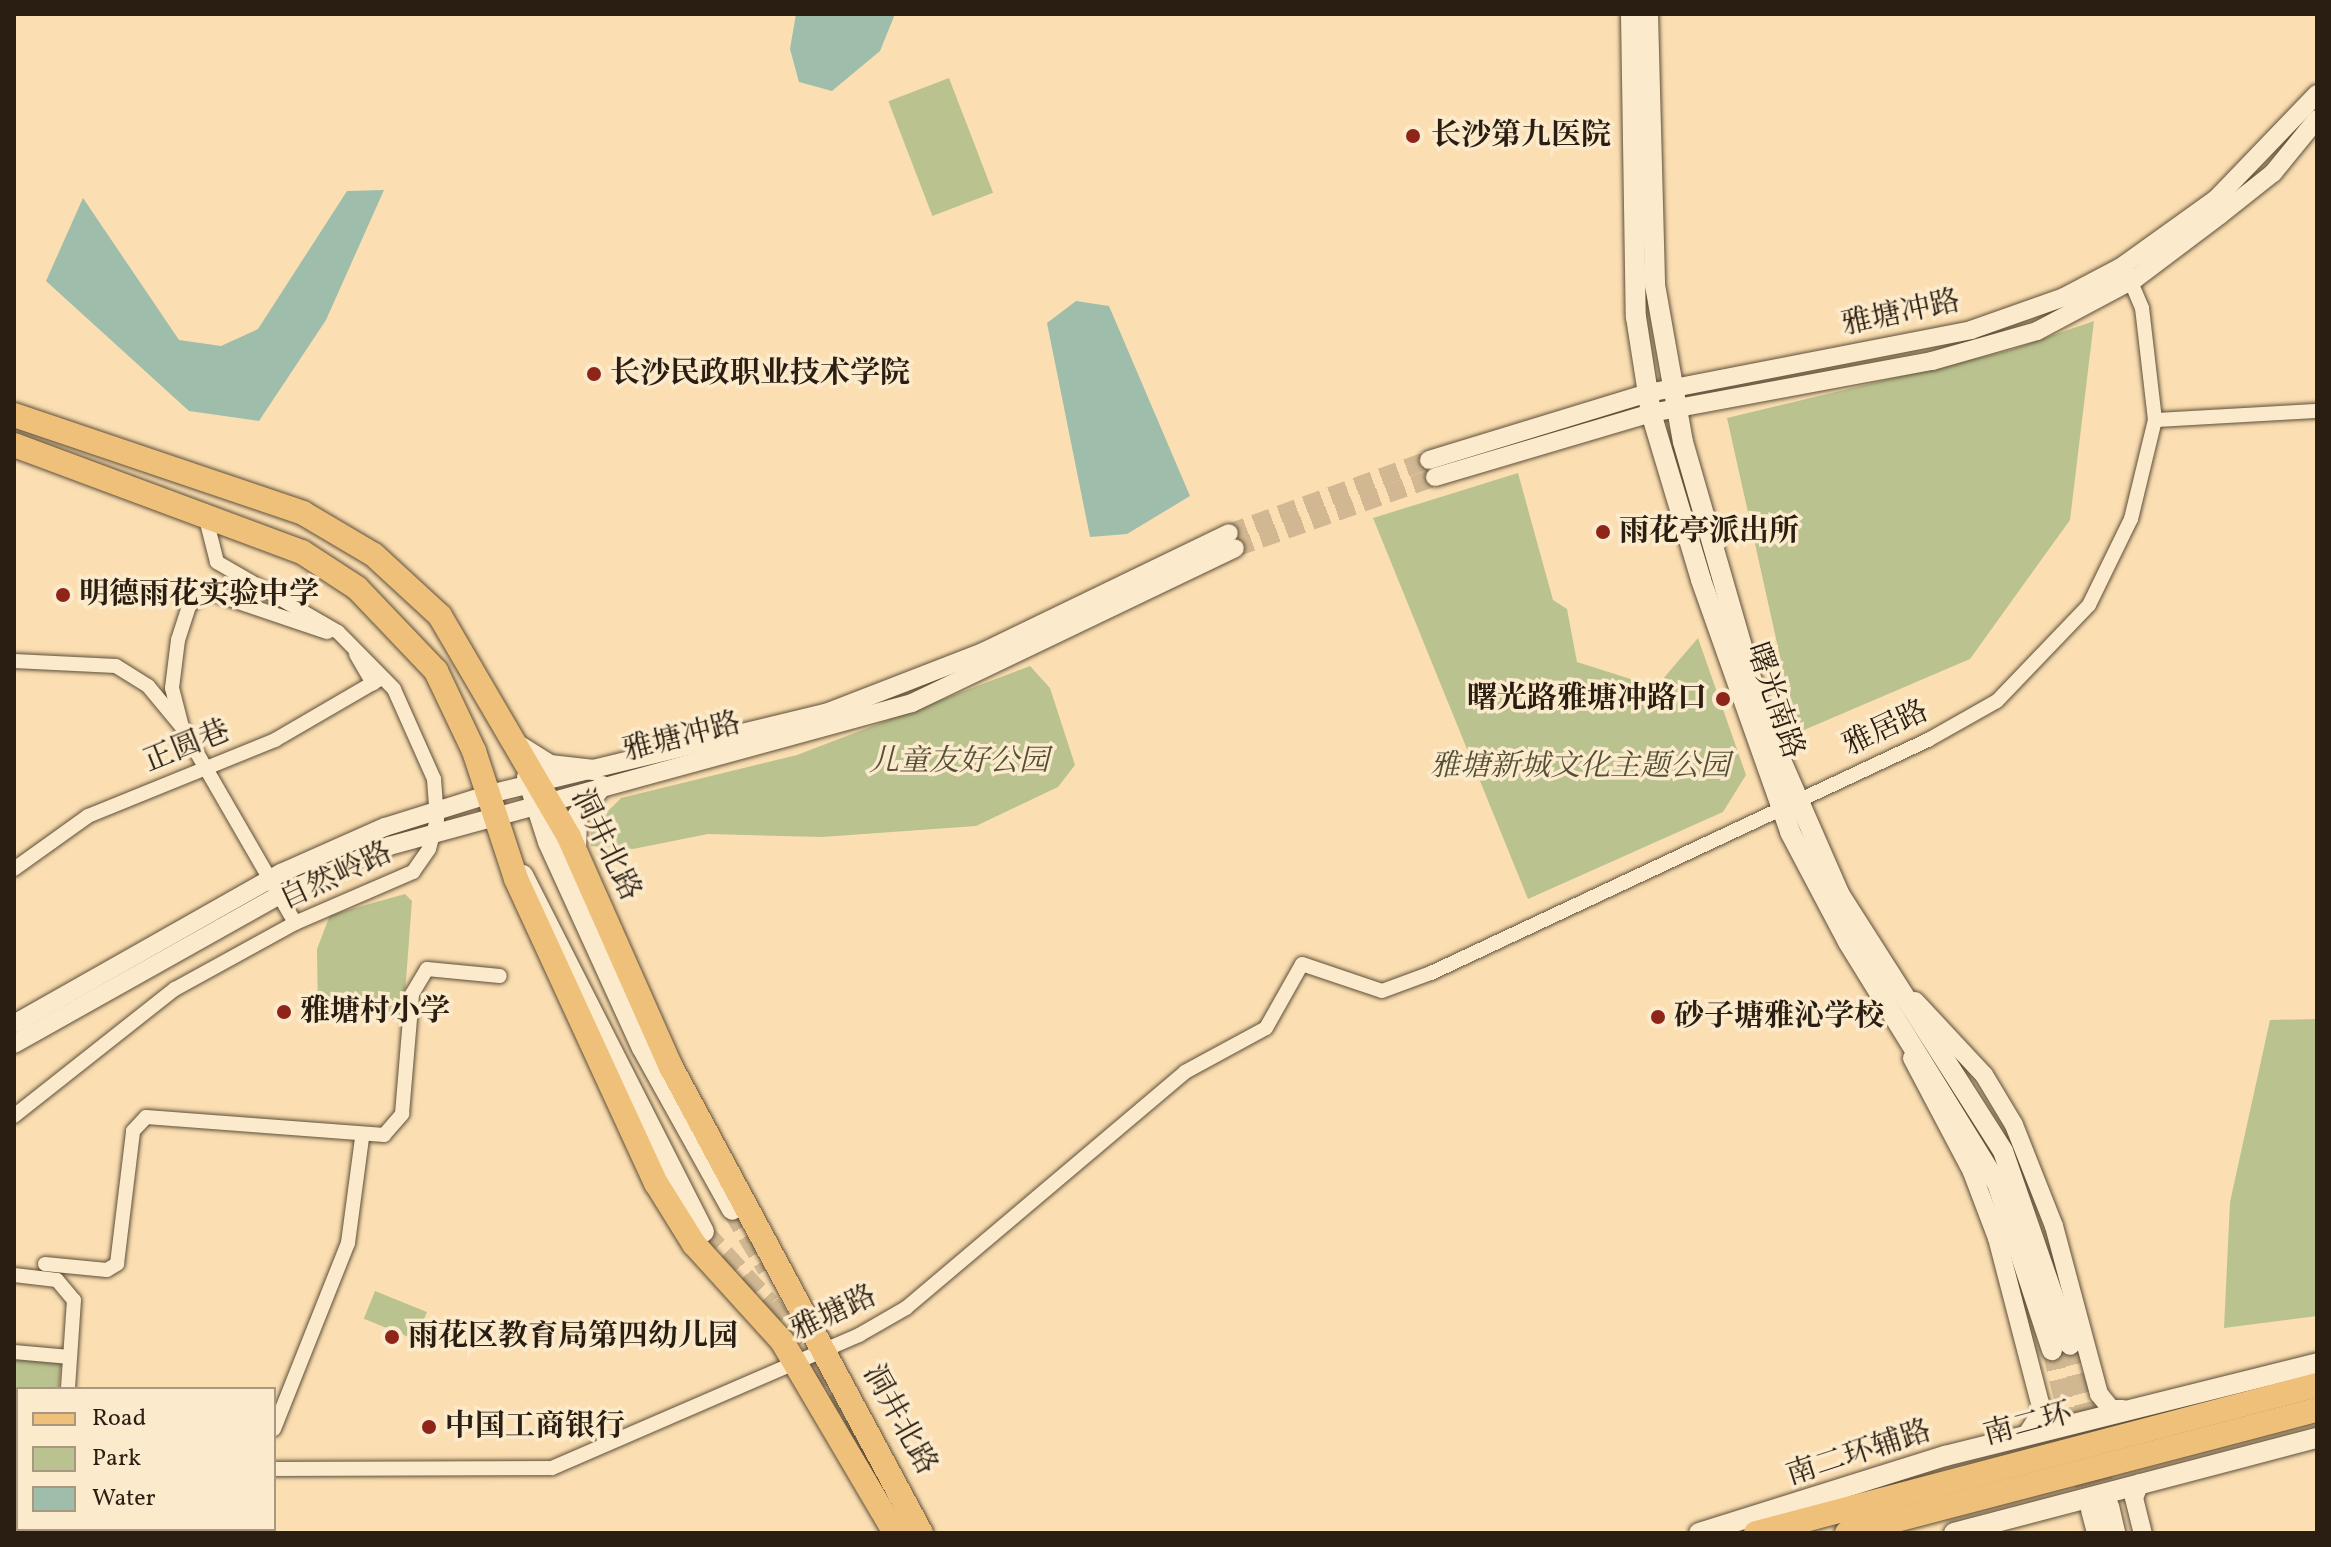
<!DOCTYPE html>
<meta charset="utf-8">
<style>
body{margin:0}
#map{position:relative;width:2331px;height:1547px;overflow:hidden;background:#fbdfb2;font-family:Vollkorn,"Noto Serif SC",serif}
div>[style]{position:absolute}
.green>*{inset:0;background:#bac38f;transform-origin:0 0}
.water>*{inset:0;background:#9fbdab}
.tertiary-tunnel>*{height:18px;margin-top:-9px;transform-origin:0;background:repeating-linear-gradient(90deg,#d1b892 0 18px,transparent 0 27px)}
.secondary-tunnel>*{height:20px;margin-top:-10px;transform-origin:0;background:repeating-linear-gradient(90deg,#d1b892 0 20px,transparent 0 30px)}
.roads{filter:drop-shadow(0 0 2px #5e4e39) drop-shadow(0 0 2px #5e4e39)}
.minor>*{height:14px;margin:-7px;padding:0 7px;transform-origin:7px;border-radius:7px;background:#fceacd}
.tertiary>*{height:18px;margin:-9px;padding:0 9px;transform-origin:9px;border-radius:9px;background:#fceacd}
.secondary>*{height:20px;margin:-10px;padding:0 10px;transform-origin:10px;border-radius:10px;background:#fceacd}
.primary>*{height:24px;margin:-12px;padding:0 12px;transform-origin:12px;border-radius:12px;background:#eec079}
.trunk>*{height:24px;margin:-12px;padding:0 12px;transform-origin:12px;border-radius:12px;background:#eec079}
.dots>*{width:22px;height:22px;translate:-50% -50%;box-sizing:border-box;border:4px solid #fceacd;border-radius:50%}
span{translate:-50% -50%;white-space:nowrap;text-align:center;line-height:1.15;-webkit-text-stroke:7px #fceacd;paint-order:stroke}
.poi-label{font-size:30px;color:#291e11;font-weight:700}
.left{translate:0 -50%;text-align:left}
.right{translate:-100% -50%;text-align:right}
.street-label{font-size:30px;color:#291e11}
.park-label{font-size:30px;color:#545037;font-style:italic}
.frame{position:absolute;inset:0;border:16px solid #291e11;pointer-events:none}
.legend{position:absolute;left:16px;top:1387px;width:260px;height:144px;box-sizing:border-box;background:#fceacd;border:2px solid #a89882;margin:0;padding:10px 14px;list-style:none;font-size:24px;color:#291e11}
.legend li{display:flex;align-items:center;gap:16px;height:40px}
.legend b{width:40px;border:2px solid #a89882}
</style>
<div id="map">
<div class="green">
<div style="left:949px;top:78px;width:123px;height:65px;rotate:69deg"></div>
<div style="clip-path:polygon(2094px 321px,2070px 520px,1970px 659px,1797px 733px,1727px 418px,2007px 351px)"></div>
<div style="clip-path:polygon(1518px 473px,1553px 600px,1567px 609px,1577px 662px,1656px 687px,1698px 638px,1746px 775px,1723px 812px,1528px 899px,1373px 518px)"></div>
<div style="clip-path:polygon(1030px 666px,1050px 688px,1075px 765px,1058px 787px,976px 826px,822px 837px,708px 834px,633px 849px,591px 846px,591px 828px,621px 798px,797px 755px)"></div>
<div style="clip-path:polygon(405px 894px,412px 901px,403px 1020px,318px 1014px,317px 949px,330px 915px)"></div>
<div style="clip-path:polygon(2317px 1019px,2317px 1316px,2224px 1328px,2230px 1202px,2270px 1020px)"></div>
<div style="left:375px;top:1291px;width:56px;height:30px;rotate:22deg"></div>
<div style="clip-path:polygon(14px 1359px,61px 1362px,59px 1389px,18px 1389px,18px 1415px)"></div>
</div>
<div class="water">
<div style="clip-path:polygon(796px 14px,895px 14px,880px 51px,832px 91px,799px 82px,790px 49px)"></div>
<div style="clip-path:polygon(384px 190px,326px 320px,259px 421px,189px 411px,46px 281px,83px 198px,179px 340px,221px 346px,258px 329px,347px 191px)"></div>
<div style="clip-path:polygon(1076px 301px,1109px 306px,1190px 496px,1127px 534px,1090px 537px,1047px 323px)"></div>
</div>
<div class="tertiary-tunnel">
<div style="left:1229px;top:533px;width:213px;rotate:-20.1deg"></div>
<div style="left:1235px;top:548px;width:212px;rotate:-19.5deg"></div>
</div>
<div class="secondary-tunnel">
<div style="left:732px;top:1210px;width:69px;rotate:59.3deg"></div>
<div style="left:704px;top:1232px;width:98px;rotate:47.5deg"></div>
<div style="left:770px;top:1304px;width:79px;rotate:55.3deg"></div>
<div style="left:815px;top:1369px;width:175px;rotate:61.7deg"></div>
<div style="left:2070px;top:1345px;width:166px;rotate:76.4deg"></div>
<div style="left:2052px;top:1350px;width:165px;rotate:76.3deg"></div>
</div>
<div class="roads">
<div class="minor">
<div style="left:2155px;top:420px;width:162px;rotate:-3.2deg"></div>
<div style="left:356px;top:654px;width:34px;rotate:60deg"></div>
<div style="left:14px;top:661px;width:102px;rotate:2.8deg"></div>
<div style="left:116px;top:666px;width:38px;rotate:32deg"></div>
<div style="left:148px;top:686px;width:53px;rotate:50.3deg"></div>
<div style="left:182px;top:727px;width:40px;rotate:-104.4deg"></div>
<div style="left:172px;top:688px;width:48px;rotate:-82.9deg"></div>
<div style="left:178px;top:640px;width:36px;rotate:-72deg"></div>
<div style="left:189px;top:606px;width:23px;rotate:-41deg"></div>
<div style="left:206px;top:591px;width:128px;rotate:18.7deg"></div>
<div style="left:182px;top:727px;width:226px;rotate:60deg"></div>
<div style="left:14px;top:869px;width:91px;rotate:-35.6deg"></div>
<div style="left:88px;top:816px;width:202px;rotate:-22.1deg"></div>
<div style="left:275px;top:740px;width:121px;rotate:-30.2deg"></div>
<div style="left:14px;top:1116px;width:205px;rotate:-38.3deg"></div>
<div style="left:175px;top:989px;width:137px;rotate:-28.8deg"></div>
<div style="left:295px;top:923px;width:129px;rotate:-23.4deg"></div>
<div style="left:413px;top:872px;width:28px;rotate:-55deg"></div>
<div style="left:429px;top:849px;width:31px;rotate:-75deg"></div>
<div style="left:437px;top:819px;width:40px;rotate:-94.3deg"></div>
<div style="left:434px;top:779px;width:98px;rotate:-114deg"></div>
<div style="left:394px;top:689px;width:80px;rotate:-134.5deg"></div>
<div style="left:338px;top:632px;width:140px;rotate:-150deg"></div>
<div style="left:217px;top:562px;width:53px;rotate:-104.3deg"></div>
<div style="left:45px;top:1264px;width:62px;rotate:5.5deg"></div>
<div style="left:107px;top:1270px;width:12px;rotate:-31deg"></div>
<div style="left:117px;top:1264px;width:134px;rotate:-83.1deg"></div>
<div style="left:133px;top:1131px;width:19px;rotate:-47deg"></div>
<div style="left:146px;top:1117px;width:239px;rotate:4.3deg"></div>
<div style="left:384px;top:1135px;width:28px;rotate:-49deg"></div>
<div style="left:402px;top:1114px;width:120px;rotate:-85.2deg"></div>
<div style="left:412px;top:994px;width:29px;rotate:-59deg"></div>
<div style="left:427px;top:969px;width:73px;rotate:5.5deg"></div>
<div style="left:14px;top:1275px;width:43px;rotate:6.6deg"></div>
<div style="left:57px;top:1280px;width:26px;rotate:50deg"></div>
<div style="left:74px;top:1300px;width:89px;rotate:93.9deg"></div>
<div style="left:14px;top:1352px;width:56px;rotate:5.1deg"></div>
<div style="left:274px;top:1429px;width:200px;rotate:-68.3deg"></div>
<div style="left:348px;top:1243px;width:106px;rotate:-82.4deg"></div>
<div style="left:14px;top:1435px;width:4px;rotate:-14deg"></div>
<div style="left:274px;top:1469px;width:278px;rotate:-0.2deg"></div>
<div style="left:552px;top:1468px;width:335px;rotate:-23.4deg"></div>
<div style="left:859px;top:1335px;width:54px;rotate:-29.9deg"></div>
<div style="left:906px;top:1308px;width:365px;rotate:-40.2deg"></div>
<div style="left:1185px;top:1072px;width:92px;rotate:-28.5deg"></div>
<div style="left:1266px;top:1028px;width:73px;rotate:-60.6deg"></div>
<div style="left:1302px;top:964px;width:84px;rotate:18.6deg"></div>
<div style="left:1382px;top:991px;width:52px;rotate:-20.2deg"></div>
<div style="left:1431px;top:973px;width:549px;rotate:-25.12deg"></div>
<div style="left:1928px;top:740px;width:79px;rotate:-29.5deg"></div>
<div style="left:1997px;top:701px;width:133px;rotate:-46.2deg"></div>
<div style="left:2089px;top:605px;width:96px;rotate:-64deg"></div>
<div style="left:2131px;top:519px;width:102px;rotate:-76.4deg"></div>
<div style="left:2155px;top:420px;width:113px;rotate:-96.6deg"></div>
<div style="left:2142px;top:308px;width:39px;rotate:-113deg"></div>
<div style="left:230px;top:1533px;width:4px;rotate:-63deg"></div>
</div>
<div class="tertiary">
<div style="left:1429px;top:460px;width:229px;rotate:-17deg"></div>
<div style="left:1648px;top:393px;width:329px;rotate:-11deg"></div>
<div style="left:1971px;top:330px;width:99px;rotate:-19.5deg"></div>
<div style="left:2064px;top:297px;width:64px;rotate:-27.8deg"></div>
<div style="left:2121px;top:267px;width:117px;rotate:-35.6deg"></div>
<div style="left:2216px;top:199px;width:146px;rotate:-46.1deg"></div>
<div style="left:1435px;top:477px;width:225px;rotate:-16.5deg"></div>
<div style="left:1651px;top:413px;width:286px;rotate:-10.5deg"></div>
<div style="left:1932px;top:361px;width:109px;rotate:-15.9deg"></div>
<div style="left:2037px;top:331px;width:111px;rotate:-28deg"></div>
<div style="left:2135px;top:279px;width:106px;rotate:-37deg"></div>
<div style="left:2220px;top:215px;width:68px;rotate:-38.4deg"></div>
<div style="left:2273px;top:173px;width:70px;rotate:-50.8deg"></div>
<div style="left:1915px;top:1001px;width:101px;rotate:47deg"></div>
<div style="left:1984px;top:1075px;width:58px;rotate:59deg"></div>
<div style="left:2014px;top:1125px;width:109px;rotate:68.4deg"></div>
<div style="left:2054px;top:1226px;width:174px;rotate:75deg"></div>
<div style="left:2099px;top:1394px;width:19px;rotate:51deg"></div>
<div style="left:2111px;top:1409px;width:12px"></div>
<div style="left:14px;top:1024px;width:307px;rotate:-29.5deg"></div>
<div style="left:281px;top:873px;width:114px;rotate:-23.9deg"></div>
<div style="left:385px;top:827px;width:110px;rotate:-17.4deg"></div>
<div style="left:490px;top:794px;width:346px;rotate:-13.6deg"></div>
<div style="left:826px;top:713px;width:168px;rotate:-21.2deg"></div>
<div style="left:983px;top:652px;width:273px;rotate:-25.8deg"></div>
<div style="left:14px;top:1044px;width:304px;rotate:-29.3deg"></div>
<div style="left:279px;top:895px;width:120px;rotate:-24deg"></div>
<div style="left:389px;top:846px;width:542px;rotate:-15.29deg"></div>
<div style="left:912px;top:703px;width:358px;rotate:-25.6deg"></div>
<div style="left:1912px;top:1058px;width:129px;rotate:62.2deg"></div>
<div style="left:1972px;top:1172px;width:71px;rotate:69.3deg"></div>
<div style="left:1997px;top:1238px;width:179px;rotate:75.4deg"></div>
<div style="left:2042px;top:1411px;width:27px;rotate:123deg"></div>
<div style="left:2140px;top:1483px;width:16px;rotate:112deg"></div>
<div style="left:2134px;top:1498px;width:36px;rotate:76deg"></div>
</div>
<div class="secondary">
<div style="left:1631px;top:14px;width:303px;rotate:89.1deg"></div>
<div style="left:1636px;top:317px;width:97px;rotate:81.1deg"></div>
<div style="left:1651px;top:413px;width:174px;rotate:73.3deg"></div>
<div style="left:1701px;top:580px;width:267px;rotate:70.5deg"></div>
<div style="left:1790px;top:832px;width:124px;rotate:62.2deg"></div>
<div style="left:1848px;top:942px;width:283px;rotate:58.3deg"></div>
<div style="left:1997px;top:1183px;width:176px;rotate:71.8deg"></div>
<div style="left:1648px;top:14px;width:271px;rotate:88.5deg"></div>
<div style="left:1655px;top:285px;width:159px;rotate:79.9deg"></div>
<div style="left:1683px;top:442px;width:288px;rotate:73.9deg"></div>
<div style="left:1763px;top:719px;width:192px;rotate:66.4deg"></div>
<div style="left:1840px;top:895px;width:303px;rotate:57.5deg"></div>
<div style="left:2003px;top:1151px;width:205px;rotate:70.9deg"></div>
<div style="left:518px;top:745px;width:38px;rotate:32deg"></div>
<div style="left:550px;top:765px;width:44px;rotate:6.5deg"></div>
<div style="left:527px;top:777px;width:68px;rotate:72.1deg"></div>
<div style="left:548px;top:842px;width:226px;rotate:65.5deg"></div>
<div style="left:642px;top:1048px;width:185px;rotate:60.9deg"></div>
<div style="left:576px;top:849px;width:33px;rotate:-88deg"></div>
<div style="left:577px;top:816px;width:39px;rotate:-50deg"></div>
<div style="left:523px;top:875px;width:400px;rotate:63.1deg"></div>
<div style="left:2109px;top:1506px;width:28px;rotate:77deg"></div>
<div style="left:2091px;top:1510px;width:24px;rotate:75deg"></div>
<div style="left:1699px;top:1533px;width:258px;rotate:-17.4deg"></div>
<div style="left:1945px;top:1456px;width:383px;rotate:-14deg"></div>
<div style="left:1954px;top:1533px;width:375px;rotate:-14.7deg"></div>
</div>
<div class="primary">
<div style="left:14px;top:415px;width:305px;rotate:18.7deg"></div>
<div style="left:303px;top:513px;width:82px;rotate:30.6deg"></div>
<div style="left:374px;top:555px;width:90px;rotate:42.7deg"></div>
<div style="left:440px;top:616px;width:256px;rotate:59.7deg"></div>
<div style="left:569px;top:837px;width:252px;rotate:66.1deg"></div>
<div style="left:671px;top:1067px;width:529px;rotate:61.79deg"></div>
<div style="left:14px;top:445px;width:307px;rotate:20.4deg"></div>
<div style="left:302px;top:552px;width:66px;rotate:33.2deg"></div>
<div style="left:357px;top:588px;width:115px;rotate:46.4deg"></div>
<div style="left:436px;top:671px;width:89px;rotate:64.6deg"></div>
<div style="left:474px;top:751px;width:135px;rotate:71.8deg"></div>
<div style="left:516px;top:879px;width:335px;rotate:65.3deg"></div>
<div style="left:656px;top:1183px;width:72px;rotate:58.1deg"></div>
<div style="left:694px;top:1244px;width:131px;rotate:47.8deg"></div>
<div style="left:782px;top:1341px;width:223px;rotate:59.5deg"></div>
</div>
<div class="trunk">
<div style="left:1756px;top:1533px;width:580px;rotate:-14.78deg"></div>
<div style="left:1847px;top:1533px;width:486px;rotate:-14.7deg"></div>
</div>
</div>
<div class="dots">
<div style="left:1413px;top:136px;background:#8f2418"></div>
<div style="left:594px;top:374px;background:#8f2418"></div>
<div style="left:1603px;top:532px;background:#8f2418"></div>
<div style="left:63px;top:595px;background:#8f2418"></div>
<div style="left:1723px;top:699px;background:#8f2418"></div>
<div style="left:284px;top:1012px;background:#8f2418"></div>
<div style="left:1658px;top:1017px;background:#8f2418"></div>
<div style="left:392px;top:1337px;background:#8f2418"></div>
<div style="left:429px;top:1427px;background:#8f2418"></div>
</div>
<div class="poi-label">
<span class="left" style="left:1431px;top:136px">长沙第九医院</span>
<span class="left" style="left:610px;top:374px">长沙民政职业技术学院</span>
<span class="left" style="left:1619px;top:532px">雨花亭派出所</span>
<span class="left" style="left:79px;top:595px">明德雨花实验中学</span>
<span class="right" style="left:1707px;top:699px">曙光路雅塘冲路口</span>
<span class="left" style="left:300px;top:1012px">雅塘村小学</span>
<span class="left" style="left:1674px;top:1017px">砂子塘雅沁学校</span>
<span class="left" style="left:408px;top:1337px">雨花区教育局第四幼儿园</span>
<span class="left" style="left:445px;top:1427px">中国工商银行</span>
</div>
<div class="street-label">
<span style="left:1901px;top:314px;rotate:-12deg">雅塘冲路</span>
<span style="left:1774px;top:701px;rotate:71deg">曙光南路</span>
<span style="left:1886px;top:729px;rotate:-25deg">雅居路</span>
<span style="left:682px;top:738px;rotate:-14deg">雅塘冲路</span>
<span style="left:187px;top:747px;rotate:-22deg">正圆巷</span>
<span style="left:605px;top:845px;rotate:64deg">洞井北路</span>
<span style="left:336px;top:877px;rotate:-25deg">自然岭路</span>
<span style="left:834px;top:1314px;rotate:-25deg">雅塘路</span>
<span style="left:899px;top:1420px;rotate:61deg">洞井北路</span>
<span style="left:2028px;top:1425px;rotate:-15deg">南二环</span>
<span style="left:1859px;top:1454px;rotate:-18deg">南二环辅路</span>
</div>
<div class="park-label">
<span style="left:959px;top:762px">儿童友好公园</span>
<span style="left:1580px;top:767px">雅塘新城文化主题公园</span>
</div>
<div class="frame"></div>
<ul class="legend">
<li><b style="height:10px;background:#eec079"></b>Road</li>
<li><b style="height:22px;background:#bac38f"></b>Park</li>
<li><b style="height:22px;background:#9fbdab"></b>Water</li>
</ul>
</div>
